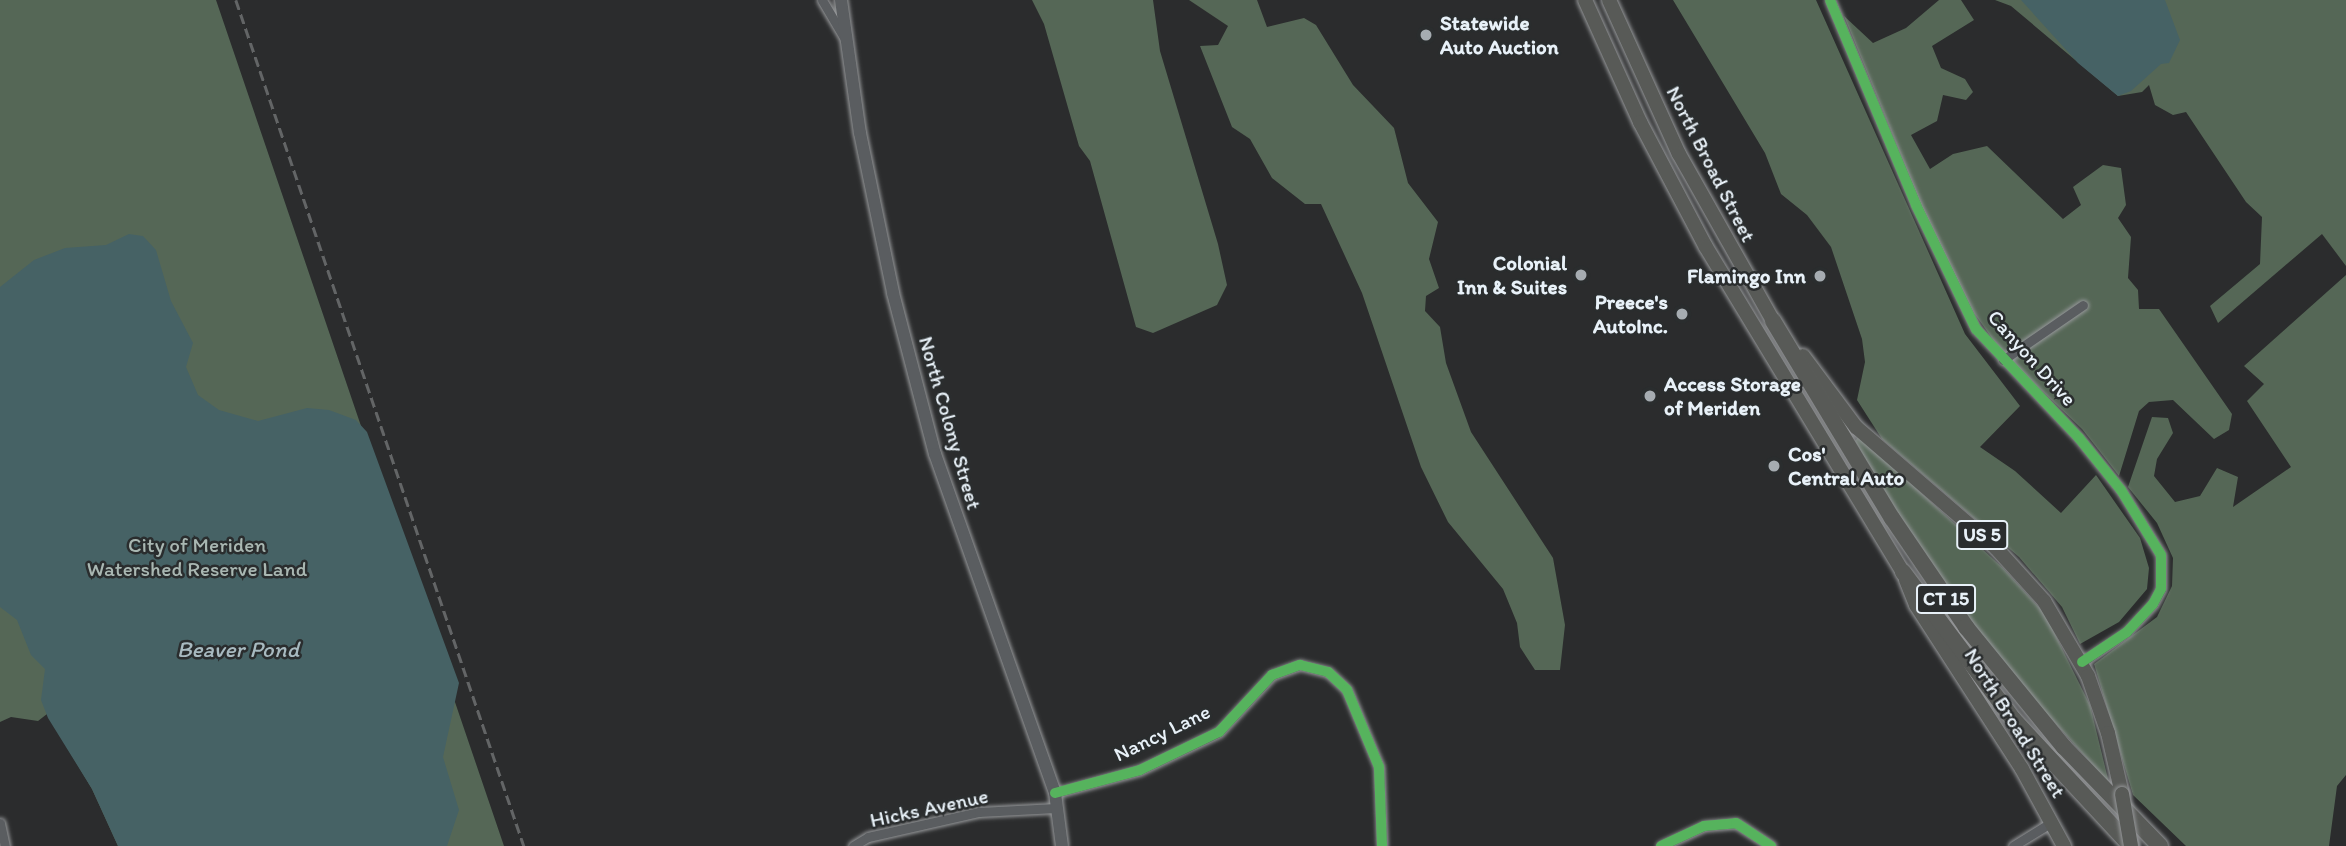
<!DOCTYPE html>
<style>
body{margin:0}
#map{position:relative;width:2346px;height:846px;overflow:hidden;background:#2b2c2d;font-family:Itim,sans-serif}
div>[style]{position:absolute}
.green>*{inset:0;background:#556756}
.water>*{inset:0;background:#466265}
.roads{filter:drop-shadow(0 0 2px #96989a) drop-shadow(0 0 2px #96989a)}
.minor>*{height:9px;margin:-4.5px;padding:0 4.5px;transform-origin:4.5px;border-radius:4.5px;background:#5a5d60}
.secondary>*{height:12px;margin:-6px;padding:0 6px;transform-origin:6px;border-radius:6px;background:#5a5d60}
.primary>*{height:14px;margin:-7px;padding:0 7px;transform-origin:7px;border-radius:7px;background:#585a57}
.trunk>*{height:14px;margin:-7px;padding:0 7px;transform-origin:7px;border-radius:7px;background:#585a57}
.motorway>*{height:16px;margin:-8px;padding:0 8px;transform-origin:8px;border-radius:8px;background:#585a57}
.rail>*{height:2.5px;margin-top:-1.25px;transform-origin:0;background:repeating-linear-gradient(90deg,#636566 0 10px,transparent 0 15px)}
.bridges{filter:drop-shadow(0 0 2px #96989a) drop-shadow(0 0 2px #96989a)}
.primary-bridge>*{height:14px;margin:-7px;padding:0 7px;transform-origin:7px;border-radius:7px;background:#585a57}
.cycleway>*{height:10px;margin:-5px;padding:0 5px;transform-origin:5px;border-radius:5px;background:#56b35d}
.dots>*{width:19px;height:19px;translate:-50% -50%;box-sizing:border-box;border:4px solid #2a2d2e;border-radius:50%}
span{translate:-50% -50%;white-space:nowrap;text-align:center;line-height:1.15;-webkit-text-stroke:5px #2a2d2e;paint-order:stroke}
.shield-label span{padding:2px 5px;background:#2a2d2e;border:2px solid;border-radius:5px;-webkit-text-stroke-width:0}
.shield-label{font-size:19px;color:#e8f1f8;font-weight:700}
.poi-label{font-size:21px;color:#e8f1f8;font-weight:700}
.left{translate:0 -50%;text-align:left}
.right{translate:-100% -50%;text-align:right}
.street-label{font-size:21px;color:#e8f1f8}
.park-label{font-size:21px;color:#a9b7b2}
.water-label{font-size:23px;color:#a8bac0;font-style:italic}
</style>
<div id="map">
<div class="green">
<div style="clip-path:polygon(0 0,216px 0,504px 846px,118px 846px,92px 789px,47px 714px,38px 721px,11px 717px,0 722px)"></div>
<div style="clip-path:polygon(1032px 0,1153px 0,1160px 51px,1218px 244px,1227px 285px,1217px 305px,1153px 333px,1136px 327px,1090px 161px,1079px 146px,1044px 24px)"></div>
<div style="clip-path:polygon(1189px 0,1257px 0,1267px 27px,1304px 18px,1316px 25px,1353px 85px,1394px 128px,1408px 183px,1438px 222px,1429px 259px,1439px 288px,1426px 296px,1425px 311px,1440px 327px,1446px 363px,1471px 432px,1553px 558px,1565px 625px,1560px 670px,1535px 670px,1520px 647px,1517px 623px,1503px 589px,1448px 522px,1421px 467px,1362px 293px,1321px 204px,1305px 204px,1272px 178px,1250px 139px,1232px 127px,1200px 46px,1218px 45px,1228px 26px)"></div>
<div style="clip-path:polygon(1673px 0,1816px 0,1965px 334px,2020px 406px,1980px 447px,2015px 471px,2061px 513px,2096px 475px,2140px 538px,2149px 568px,2147px 589px,2119px 622px,2080px 644px,2062px 607px,2019px 557px,1882px 439px,1857px 400px,1865px 362px,1862px 339px,1831px 247px,1807px 215px,1781px 194px,1765px 153px)"></div>
<div style="clip-path:polygon(1939px 0,1961px 0,1974px 20px,1932px 46px,1941px 68px,1965px 79px,1973px 92px,1966px 100px,1943px 95px,1937px 121px,1911px 135px,1930px 169px,1953px 154px,1987px 146px,2063px 219px,2081px 205px,2073px 187px,2103px 165px,2121px 168px,2126px 205px,2118px 218px,2131px 237px,2128px 278px,2138px 290px,2139px 309px,2159px 309px,2232px 414px,2229px 430px,2214px 439px,2173px 400px,2149px 402px,2139px 411px,2119px 476px,2082px 429px,2004px 355px,1974px 313px,1926px 216px,1844px 16px,1873px 43px,1906px 28px)"></div>
<div style="clip-path:polygon(1995px 0,2346px 0,2346px 266px,2322px 234px,2218px 323px,2210px 306px,2260px 264px,2262px 217px,2246px 202px,2186px 112px,2173px 115px,2155px 105px,2149px 85px,2142px 92px,2118px 96px,2011px 6px)"></div>
<div style="clip-path:polygon(2346px 275px,2346px 775px,2337px 786px,2329px 846px,2186px 846px,2133px 795px,2094px 664px,2157px 617px,2172px 586px,2173px 558px,2157px 523px,2128px 487px,2152px 417px,2168px 418px,2173px 433px,2157px 459px,2154px 476px,2175px 502px,2200px 496px,2217px 468px,2238px 477px,2233px 507px,2291px 467px,2247px 401px,2264px 384px,2244px 366px)"></div>
<div style="clip-path:polygon(1859px 436px,2003px 568px,2045px 614px,2090px 705px,2109px 783px,2011px 674px,1960px 605px,1891px 502px,1855px 441px)"></div>
</div>
<div class="water">
<div style="clip-path:polygon(2021px 0,2165px 0,2180px 40px,2169px 63px,2161px 64px,2131px 91px,2118px 96px,2078px 63px)"></div>
<div style="clip-path:polygon(129px 234px,143px 236px,156px 250px,171px 301px,193px 343px,186px 367px,198px 395px,219px 410px,258px 421px,307px 408px,329px 410px,356px 420px,367px 432px,459px 683px,443px 757px,459px 810px,447px 846px,118px 846px,92px 789px,48px 718px,41px 700px,45px 669px,31px 655px,17px 620px,0 607px,0 287px,34px 260px,65px 248px,106px 245px)"></div>
</div>
<div class="roads">
<div class="minor">
<div style="left:822px;top:0;width:45px;rotate:59.5deg"></div>
<div style="left:1830px;top:0;width:222px;rotate:67.2deg"></div>
<div style="left:1916px;top:205px;width:138px;rotate:64.2deg"></div>
<div style="left:1976px;top:329px;width:150px;rotate:46.6deg"></div>
<div style="left:2079px;top:438px;width:67px;rotate:51.1deg"></div>
<div style="left:2121px;top:490px;width:76px;rotate:58.4deg"></div>
<div style="left:2161px;top:555px;width:34px;rotate:90deg"></div>
<div style="left:2161px;top:589px;width:17px;rotate:118deg"></div>
<div style="left:2153px;top:604px;width:38px;rotate:133deg"></div>
<div style="left:2127px;top:632px;width:54px;rotate:146.3deg"></div>
<div style="left:2003px;top:360px;width:97px;rotate:-34.5deg"></div>
<div style="left:1055px;top:793px;width:88px;rotate:-15.1deg"></div>
<div style="left:1140px;top:770px;width:88px;rotate:-25.7deg"></div>
<div style="left:1219px;top:732px;width:78px;rotate:-47.1deg"></div>
<div style="left:1272px;top:675px;width:30px;rotate:-20deg"></div>
<div style="left:1300px;top:665px;width:29px;rotate:14deg"></div>
<div style="left:1328px;top:672px;width:26px;rotate:43deg"></div>
<div style="left:1347px;top:690px;width:83px;rotate:67.4deg"></div>
<div style="left:1379px;top:767px;width:79px;rotate:87.8deg"></div>
<div style="left:0;top:823px;width:24px;rotate:78deg"></div>
<div style="left:853px;top:846px;width:17px;rotate:-31deg"></div>
<div style="left:868px;top:837px;width:114px;rotate:-12.7deg"></div>
<div style="left:979px;top:812px;width:77px;rotate:-3deg"></div>
<div style="left:1661px;top:846px;width:47px;rotate:-24.9deg"></div>
<div style="left:1704px;top:826px;width:32px;rotate:-5deg"></div>
<div style="left:1736px;top:823px;width:42px;rotate:33.3deg"></div>
<div style="left:2013px;top:846px;width:46px;rotate:-31.6deg"></div>
</div>
<div class="secondary">
<div style="left:841px;top:0;width:134px;rotate:81.9deg"></div>
<div style="left:860px;top:133px;width:163px;rotate:78.3deg"></div>
<div style="left:893px;top:293px;width:166px;rotate:75.4deg"></div>
<div style="left:935px;top:454px;width:360px;rotate:70.5deg"></div>
<div style="left:1055px;top:793px;width:53px;rotate:82.5deg"></div>
</div>
<div class="primary">
<div style="left:1803px;top:356px;width:89px;rotate:53.3deg"></div>
<div style="left:1856px;top:427px;width:185px;rotate:40.8deg"></div>
<div style="left:1996px;top:548px;width:72px;rotate:47.8deg"></div>
<div style="left:2044px;top:601px;width:87px;rotate:59.6deg"></div>
<div style="left:2088px;top:676px;width:60px;rotate:70.7deg"></div>
<div style="left:2108px;top:733px;width:63px;rotate:77.1deg"></div>
<div style="left:1906px;top:580px;width:27px;rotate:68deg"></div>
<div style="left:1916px;top:605px;width:195px;rotate:57.1deg"></div>
<div style="left:2022px;top:769px;width:88px;rotate:61.4deg"></div>
</div>
<div class="trunk">
<div style="left:1585px;top:0;width:134px;rotate:65.7deg"></div>
<div style="left:1640px;top:122px;width:141px;rotate:62.2deg"></div>
<div style="left:1706px;top:247px;width:380px;rotate:58.8deg"></div>
<div style="left:1609px;top:0;width:169px;rotate:65.6deg"></div>
<div style="left:1679px;top:154px;width:192px;rotate:60.6deg"></div>
</div>
<div class="motorway">
<div style="left:1773px;top:321px;width:230px;rotate:58.9deg"></div>
<div style="left:1892px;top:518px;width:132px;rotate:55.8deg"></div>
<div style="left:1966px;top:627px;width:155px;rotate:50.8deg"></div>
<div style="left:2064px;top:747px;width:138px;rotate:45.9deg"></div>
<div style="left:1903px;top:572px;width:184px;rotate:53.2deg"></div>
<div style="left:2013px;top:719px;width:173px;rotate:47.1deg"></div>
</div>
</div>
<div class="rail">
<div style="left:236px;top:0;width:894px;rotate:71.2deg"></div>
</div>
<div class="bridges">
<div class="primary-bridge">
<div style="left:2122px;top:794px;width:53px;rotate:80.2deg"></div>
</div>
</div>
<div class="cycleway">
<div style="left:1830px;top:0;width:222px;rotate:67.2deg"></div>
<div style="left:1916px;top:205px;width:138px;rotate:64.2deg"></div>
<div style="left:1976px;top:329px;width:150px;rotate:46.6deg"></div>
<div style="left:2079px;top:438px;width:67px;rotate:51.1deg"></div>
<div style="left:2121px;top:490px;width:76px;rotate:58.4deg"></div>
<div style="left:2161px;top:555px;width:34px;rotate:90deg"></div>
<div style="left:2161px;top:589px;width:17px;rotate:118deg"></div>
<div style="left:2153px;top:604px;width:38px;rotate:133deg"></div>
<div style="left:2127px;top:632px;width:54px;rotate:146.3deg"></div>
<div style="left:1055px;top:793px;width:88px;rotate:-15.1deg"></div>
<div style="left:1140px;top:770px;width:88px;rotate:-25.7deg"></div>
<div style="left:1219px;top:732px;width:78px;rotate:-47.1deg"></div>
<div style="left:1272px;top:675px;width:30px;rotate:-20deg"></div>
<div style="left:1300px;top:665px;width:29px;rotate:14deg"></div>
<div style="left:1328px;top:672px;width:26px;rotate:43deg"></div>
<div style="left:1347px;top:690px;width:83px;rotate:67.4deg"></div>
<div style="left:1379px;top:767px;width:79px;rotate:87.8deg"></div>
<div style="left:1661px;top:846px;width:47px;rotate:-24.9deg"></div>
<div style="left:1704px;top:826px;width:32px;rotate:-5deg"></div>
<div style="left:1736px;top:823px;width:42px;rotate:33.3deg"></div>
</div>
<div class="dots">
<div style="left:1426px;top:35px;background:#a6acb1"></div>
<div style="left:1581px;top:275px;background:#a6acb1"></div>
<div style="left:1820px;top:276px;background:#a6acb1"></div>
<div style="left:1682px;top:314px;background:#a6acb1"></div>
<div style="left:1650px;top:396px;background:#a6acb1"></div>
<div style="left:1774px;top:466px;background:#a6acb1"></div>
</div>
<div class="shield-label">
<span style="left:1982px;top:535px">US 5</span>
<span style="left:1946px;top:599px">CT 15</span>
</div>
<div class="poi-label">
<span class="left" style="left:1440px;top:35px">Statewide<br>Auto Auction</span>
<span class="right" style="left:1567px;top:275px">Colonial<br>Inn &amp; Suites</span>
<span class="right" style="left:1806px;top:276px">Flamingo Inn</span>
<span class="right" style="left:1668px;top:314px">Preece's<br>AutoInc.</span>
<span class="left" style="left:1664px;top:396px">Access Storage<br>of Meriden</span>
<span class="left" style="left:1788px;top:466px">Cos'<br>Central Auto</span>
</div>
<div class="street-label">
<span style="left:1711px;top:164px;rotate:63deg">North Broad Street</span>
<span style="left:2032px;top:358px;rotate:48deg">Canyon Drive</span>
<span style="left:950px;top:423px;rotate:74deg">North Colony Street</span>
<span style="left:2015px;top:723px;rotate:58deg">North Broad Street</span>
<span style="left:1162px;top:733px;rotate:-26deg">Nancy Lane</span>
<span style="left:929px;top:808px;rotate:-12deg">Hicks Avenue</span>
</div>
<div class="park-label">
<span style="left:197px;top:557px">City of Meriden<br>Watershed Reserve Land</span>
</div>
<div class="water-label">
<span style="left:238px;top:649px">Beaver Pond</span>
</div>
</div>
